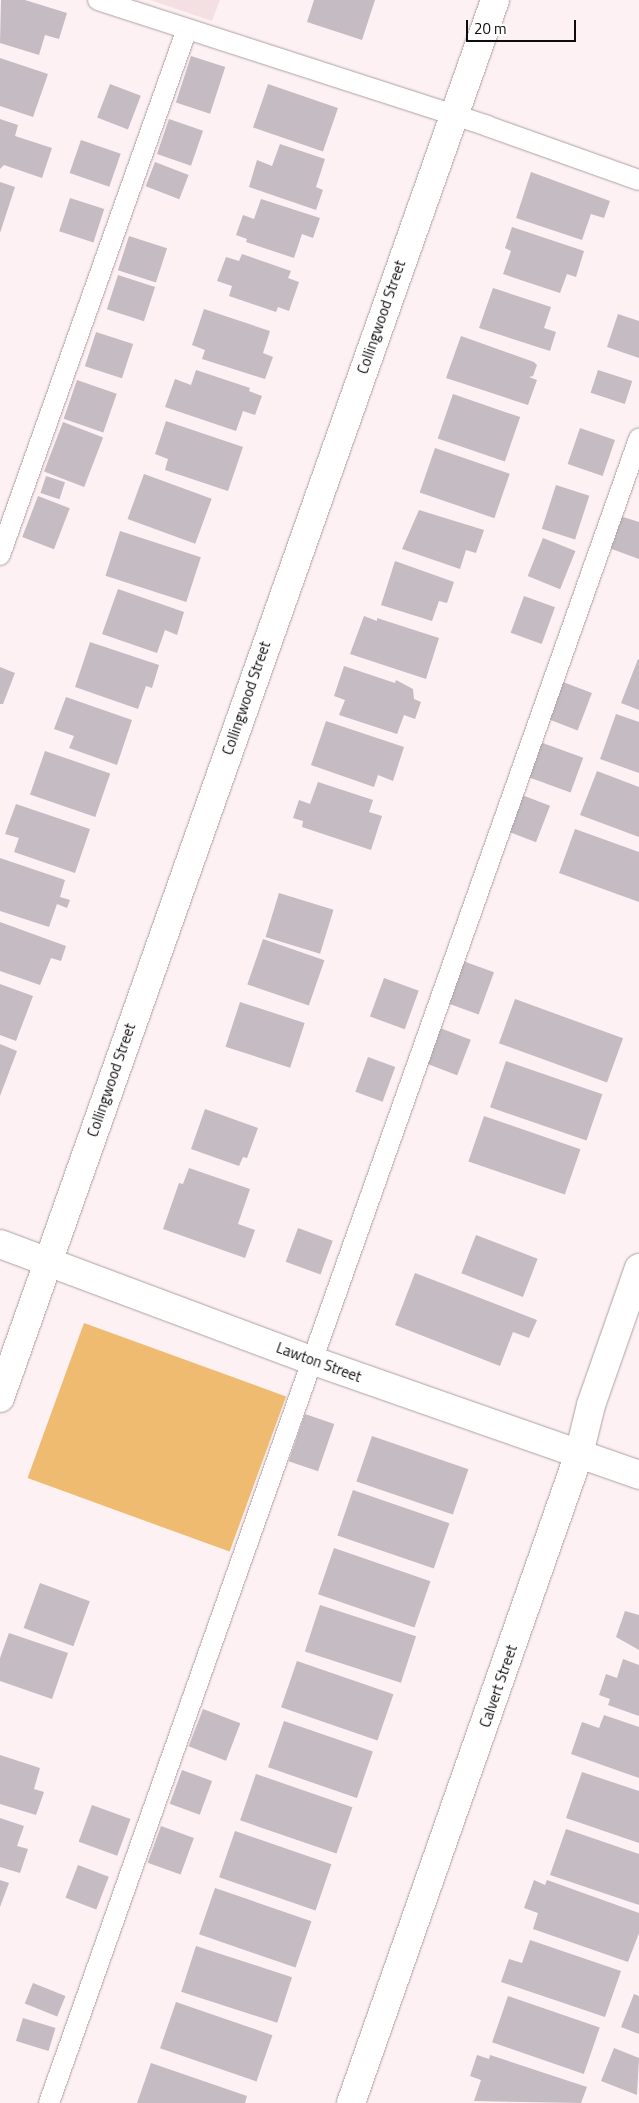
<!DOCTYPE html>
<style>
body{margin:0}
#map{position:relative;width:639px;height:2103px;overflow:hidden;background:#fef1f3;font-family:"Titillium Web",sans-serif}
div>[style]{position:absolute}
.built>*{inset:0;background:#f4dfe3}
.green>*{inset:0;background:#eebb71;transform-origin:0 0}
.building>*{inset:0;background:#c4bbc3;transform-origin:0 0}
.roads{filter:drop-shadow(0 0 1px #aca1a3) drop-shadow(0 0 1px #aca1a3)}
.lane>*{height:20px;margin:-10px;padding:0 10px;transform-origin:10px;border-radius:10px;background:#fff}
.street>*{height:28px;margin:-14px;padding:0 14px;transform-origin:14px;border-radius:14px;background:#fff}
.secondary>*{height:28px;margin:-14px;padding:0 14px;transform-origin:14px;border-radius:14px;background:#fff}
span{translate:-50% -50%;white-space:nowrap;text-align:center;line-height:1.15;-webkit-text-stroke:4px #fff;paint-order:stroke}
.street-label{font-size:15px;color:#100c0c}
.scale{position:absolute;left:466px;top:20px;width:110px;height:22px;box-sizing:border-box;border:2px solid #100c0c;border-top:0;padding-left:6px;font-size:15px;line-height:18px;white-space:nowrap;color:#100c0c;-webkit-text-stroke:4px #fff;paint-order:stroke}
</style>
<div id="map">
<div class="built">
<div style="clip-path:polygon(150px 0,220px 0,212px 21px)"></div>
</div>
<div class="green">
<div style="left:84px;top:1323px;width:215px;height:165px;rotate:20deg"></div>
</div>
<div class="building">
<div style="clip-path:polygon(1px 0,25px 0,67px 13px,59px 39px,45px 35px,39px 55px,0 43px)"></div>
<div style="clip-path:polygon(314px 0,375px 0,362px 40px,307px 22px)"></div>
<div style="left:191px;top:56px;width:36px;height:49px;rotate:18deg"></div>
<div style="clip-path:polygon(0 58px,48px 74px,33px 117px,0 106px)"></div>
<div style="left:110px;top:84px;width:33px;height:36px;rotate:21deg"></div>
<div style="left:268px;top:84px;width:74px;height:46px;rotate:19deg"></div>
<div style="clip-path:polygon(0 119px,18px 125px,15px 136px,52px 148px,42px 178px,4px 165px,0 169px)"></div>
<div style="left:169px;top:119px;width:36px;height:37px;rotate:19deg"></div>
<div style="left:81px;top:140px;width:42px;height:35px;rotate:19deg"></div>
<div style="clip-path:polygon(280px 144px,325px 159px,316px 187px,323px 190px,316px 210px,249px 187px,257px 160px,272px 166px)"></div>
<div style="left:155px;top:162px;width:36px;height:26px;rotate:21deg"></div>
<div style="clip-path:polygon(531px 172px,610px 201px,604px 218px,591px 214px,582px 240px,516px 218px)"></div>
<div style="clip-path:polygon(0 182px,15px 187px,0 233px)"></div>
<div style="left:70px;top:198px;width:36px;height:35px;rotate:18deg"></div>
<div style="clip-path:polygon(261px 199px,320px 218px,313px 238px,302px 234px,294px 258px,246px 242px,247px 239px,236px 235px,243px 215px,254px 219px)"></div>
<div style="clip-path:polygon(512px 227px,584px 251px,576px 277px,567px 274px,560px 293px,503px 274px,511px 251px,505px 248px)"></div>
<div style="left:129px;top:236px;width:40px;height:36px;rotate:18deg"></div>
<div style="clip-path:polygon(242px 254px,291px 271px,288px 278px,299px 282px,289px 311px,278px 307px,276px 312px,229px 296px,232px 286px,217px 281px,226px 257px,239px 261px)"></div>
<div style="left:118px;top:275px;width:39px;height:36px;rotate:18deg"></div>
<div style="clip-path:polygon(493px 288px,551px 307px,544px 328px,556px 332px,550px 351px,479px 328px)"></div>
<div style="clip-path:polygon(204px 309px,270px 331px,263px 353px,273px 357px,265px 379px,202px 359px,205px 350px,192px 345px)"></div>
<div style="clip-path:polygon(618px 314px,639px 321px,639px 358px,607px 347px)"></div>
<div style="left:96px;top:332px;width:39px;height:36px;rotate:18deg"></div>
<div style="clip-path:polygon(461px 336px,534px 362px,537px 365px,533px 376px,529px 377px,537px 380px,528px 405px,446px 378px)"></div>
<div style="clip-path:polygon(196px 370px,250px 388px,249px 391px,262px 396px,255px 415px,243px 411px,236px 431px,165px 407px,175px 379px,191px 385px)"></div>
<div style="left:598px;top:370px;width:36px;height:24px;rotate:18deg"></div>
<div style="left:77px;top:380px;width:42px;height:41px;rotate:19deg"></div>
<div style="left:453px;top:394px;width:71px;height:47px;rotate:19deg"></div>
<div style="clip-path:polygon(166px 421px,243px 447px,228px 491px,165px 470px,168px 459px,155px 454px)"></div>
<div style="left:63px;top:422px;width:43px;height:53px;rotate:21deg"></div>
<div style="left:580px;top:428px;width:37px;height:38px;rotate:19deg"></div>
<div style="left:435px;top:448px;width:79px;height:47px;rotate:19deg"></div>
<div style="left:144px;top:474px;width:72px;height:48px;rotate:20deg"></div>
<div style="left:46px;top:476px;width:20px;height:18px;rotate:18deg"></div>
<div style="left:556px;top:485px;width:35px;height:46px;rotate:18deg"></div>
<div style="left:38px;top:496px;width:34px;height:44px;rotate:21deg"></div>
<div style="clip-path:polygon(419px 510px,484px 530px,476px 553px,466px 550px,460px 569px,402px 549px)"></div>
<div style="clip-path:polygon(620px 516px,639px 522px,639px 559px,609px 548px)"></div>
<div style="left:120px;top:531px;width:85px;height:47px;rotate:18deg"></div>
<div style="left:543px;top:538px;width:35px;height:41px;rotate:22deg"></div>
<div style="clip-path:polygon(395px 561px,454px 582px,447px 603px,439px 601px,432px 621px,381px 605px)"></div>
<div style="clip-path:polygon(118px 589px,184px 612px,177px 635px,165px 630px,157px 653px,102px 634px)"></div>
<div style="left:524px;top:596px;width:33px;height:39px;rotate:20deg"></div>
<div style="clip-path:polygon(364px 616px,377px 621px,377px 618px,439px 638px,426px 679px,350px 654px)"></div>
<div style="clip-path:polygon(90px 642px,159px 665px,152px 688px,146px 686px,138px 709px,75px 687px)"></div>
<div style="clip-path:polygon(638px 659px,639px 660px,639px 710px,621px 703px)"></div>
<div style="clip-path:polygon(344px 666px,395px 683px,396px 680px,413px 689px,414px 699px,421px 702px,415px 719px,404px 715px,397px 734px,339px 715px,345px 700px,334px 696px)"></div>
<div style="clip-path:polygon(0 667px,15px 673px,3px 704px,0 704px)"></div>
<div style="left:563px;top:682px;width:31px;height:40px;rotate:21deg"></div>
<div style="clip-path:polygon(66px 697px,132px 720px,117px 765px,69px 748px,74px 736px,54px 729px)"></div>
<div style="clip-path:polygon(616px 714px,639px 722px,639px 773px,600px 759px)"></div>
<div style="clip-path:polygon(326px 721px,404px 747px,393px 781px,378px 775px,374px 787px,311px 765px)"></div>
<div style="left:540px;top:742px;width:46px;height:37px;rotate:20deg"></div>
<div style="left:45px;top:751px;width:69px;height:46px;rotate:19deg"></div>
<div style="clip-path:polygon(597px 771px,639px 787px,639px 837px,580px 815px)"></div>
<div style="clip-path:polygon(318px 782px,373px 800px,369px 812px,382px 816px,371px 850px,302px 827px,303px 821px,293px 818px,299px 800px,310px 804px)"></div>
<div style="left:522px;top:795px;width:30px;height:39px;rotate:21deg"></div>
<div style="clip-path:polygon(16px 804px,90px 829px,75px 873px,14px 852px,19px 838px,5px 834px)"></div>
<div style="clip-path:polygon(575px 829px,639px 852px,639px 902px,559px 873px)"></div>
<div style="clip-path:polygon(0 858px,65px 880px,60px 897px,70px 900px,67px 908px,57px 904px,49px 927px,0 911px)"></div>
<div style="left:279px;top:893px;width:57px;height:46px;rotate:17deg"></div>
<div style="clip-path:polygon(0 922px,66px 946px,61px 961px,51px 958px,40px 985px,0 971px)"></div>
<div style="left:263px;top:939px;width:65px;height:48px;rotate:19deg"></div>
<div style="left:463px;top:961px;width:33px;height:45px;rotate:20deg"></div>
<div style="left:384px;top:978px;width:37px;height:41px;rotate:20deg"></div>
<div style="clip-path:polygon(0 984px,33px 996px,16px 1041px,0 1035px)"></div>
<div style="left:515px;top:999px;width:115px;height:47px;rotate:20deg"></div>
<div style="left:240px;top:1002px;width:68px;height:47px;rotate:18deg"></div>
<div style="left:440px;top:1028px;width:33px;height:38px;rotate:21deg"></div>
<div style="clip-path:polygon(0 1044px,17px 1051px,0 1096px)"></div>
<div style="left:368px;top:1057px;width:29px;height:37px;rotate:20deg"></div>
<div style="left:506px;top:1061px;width:102px;height:49px;rotate:19deg"></div>
<div style="clip-path:polygon(205px 1109px,258px 1128px,247px 1158px,243px 1157px,239px 1166px,191px 1149px)"></div>
<div style="left:484px;top:1116px;width:102px;height:48px;rotate:19deg"></div>
<div style="clip-path:polygon(189px 1168px,250px 1189px,238px 1224px,255px 1230px,245px 1258px,163px 1229px,179px 1183px,183px 1184px)"></div>
<div style="left:298px;top:1228px;width:37px;height:36px;rotate:20deg"></div>
<div style="left:476px;top:1235px;width:66px;height:41px;rotate:21deg"></div>
<div style="clip-path:polygon(415px 1273px,537px 1320px,529px 1338px,513px 1332px,500px 1366px,395px 1325px)"></div>
<div style="left:305px;top:1414px;width:31px;height:50px;rotate:19deg"></div>
<div style="left:372px;top:1436px;width:102px;height:48px;rotate:19deg"></div>
<div style="left:353px;top:1490px;width:102px;height:48px;rotate:19deg"></div>
<div style="left:334px;top:1548px;width:102px;height:49px;rotate:19deg"></div>
<div style="left:40px;top:1583px;width:53px;height:48px;rotate:20deg"></div>
<div style="left:320px;top:1605px;width:101px;height:49px;rotate:18deg"></div>
<div style="clip-path:polygon(625px 1611px,639px 1615px,639px 1650px,616px 1637px)"></div>
<div style="clip-path:polygon(9px 1633px,68px 1653px,52px 1699px,0 1681px,0 1658px)"></div>
<div style="clip-path:polygon(623px 1659px,639px 1665px,639px 1716px,608px 1705px,610px 1699px,599px 1695px,606px 1674px,617px 1678px)"></div>
<div style="left:297px;top:1661px;width:102px;height:49px;rotate:19deg"></div>
<div style="left:203px;top:1709px;width:40px;height:40px;rotate:21deg"></div>
<div style="clip-path:polygon(604px 1715px,639px 1727px,639px 1778px,571px 1754px,582px 1722px,599px 1728px)"></div>
<div style="left:284px;top:1721px;width:94px;height:49px;rotate:19deg"></div>
<div style="clip-path:polygon(0 1755px,40px 1768px,34px 1789px,44px 1792px,36px 1815px,0 1804px)"></div>
<div style="left:182px;top:1770px;width:32px;height:36px;rotate:20deg"></div>
<div style="clip-path:polygon(582px 1772px,639px 1791px,639px 1843px,566px 1818px)"></div>
<div style="left:256px;top:1774px;width:102px;height:49px;rotate:19deg"></div>
<div style="left:92px;top:1805px;width:41px;height:39px;rotate:20deg"></div>
<div style="clip-path:polygon(0 1818px,24px 1826px,17px 1846px,28px 1849px,20px 1873px,0 1867px)"></div>
<div style="left:161px;top:1826px;width:35px;height:39px;rotate:20deg"></div>
<div style="clip-path:polygon(566px 1829px,639px 1854px,639px 1905px,550px 1875px)"></div>
<div style="left:235px;top:1831px;width:102px;height:49px;rotate:19deg"></div>
<div style="left:78px;top:1865px;width:33px;height:35px;rotate:21deg"></div>
<div style="clip-path:polygon(0 1880px,9px 1883px,0 1907px)"></div>
<div style="clip-path:polygon(534px 1880px,545px 1885px,547px 1880px,639px 1913px,639px 1933px,628px 1962px,533px 1929px,538px 1913px,524px 1908px)"></div>
<div style="left:215px;top:1888px;width:102px;height:49px;rotate:19deg"></div>
<div style="clip-path:polygon(530px 1940px,621px 1971px,605px 2017px,501px 1982px,509px 1959px,522px 1963px)"></div>
<div style="left:196px;top:1946px;width:101px;height:48px;rotate:18deg"></div>
<div style="left:33px;top:1983px;width:35px;height:22px;rotate:22deg"></div>
<div style="clip-path:polygon(634px 1994px,639px 1996px,639px 2034px,621px 2027px)"></div>
<div style="left:508px;top:1996px;width:97px;height:49px;rotate:19deg"></div>
<div style="left:176px;top:2002px;width:102px;height:49px;rotate:19deg"></div>
<div style="left:23px;top:2018px;width:34px;height:24px;rotate:17deg"></div>
<div style="clip-path:polygon(614px 2048px,639px 2058px,637px 2095px,601px 2081px)"></div>
<div style="clip-path:polygon(477px 2055px,489px 2059px,490px 2055px,587px 2087px,581px 2103px,474px 2101px,481px 2080px,470px 2076px)"></div>
<div style="clip-path:polygon(151px 2063px,247px 2096px,245px 2103px,137px 2103px)"></div>
</div>
<div class="roads">
<div class="lane">
<div style="left:98px;top:0;width:409px;rotate:17.9deg"></div>
<div style="left:487px;top:126px;width:161px;rotate:19.6deg"></div>
<div style="left:0;top:555px;width:558px;rotate:-70.43deg"></div>
<div style="left:49px;top:2103px;width:1766px;rotate:-70.48deg"></div>
</div>
<div class="street">
<div style="left:0;top:1244px;width:332px;rotate:20.5deg"></div>
<div style="left:311px;top:1360px;width:348px;rotate:19.3deg"></div>
<div style="left:0;top:1398px;width:1483px;rotate:-70.5deg"></div>
</div>
<div class="secondary">
<div style="left:351px;top:2103px;width:688px;rotate:-70.64deg"></div>
<div style="left:579px;top:1454px;width:50px;rotate:-76.2deg"></div>
<div style="left:591px;top:1405px;width:145px;rotate:-70.7deg"></div>
</div>
</div>
<div class="street-label">
<span style="left:381px;top:317px;rotate:-71deg">Collingwood Street</span>
<span style="left:246px;top:698px;rotate:-71deg">Collingwood Street</span>
<span style="left:111px;top:1080px;rotate:-71deg">Collingwood Street</span>
<span style="left:319px;top:1362px;rotate:20deg">Lawton Street</span>
<span style="left:498px;top:1686px;rotate:-71deg">Calvert Street</span>
</div>
<div class="scale">20 m</div>
</div>
